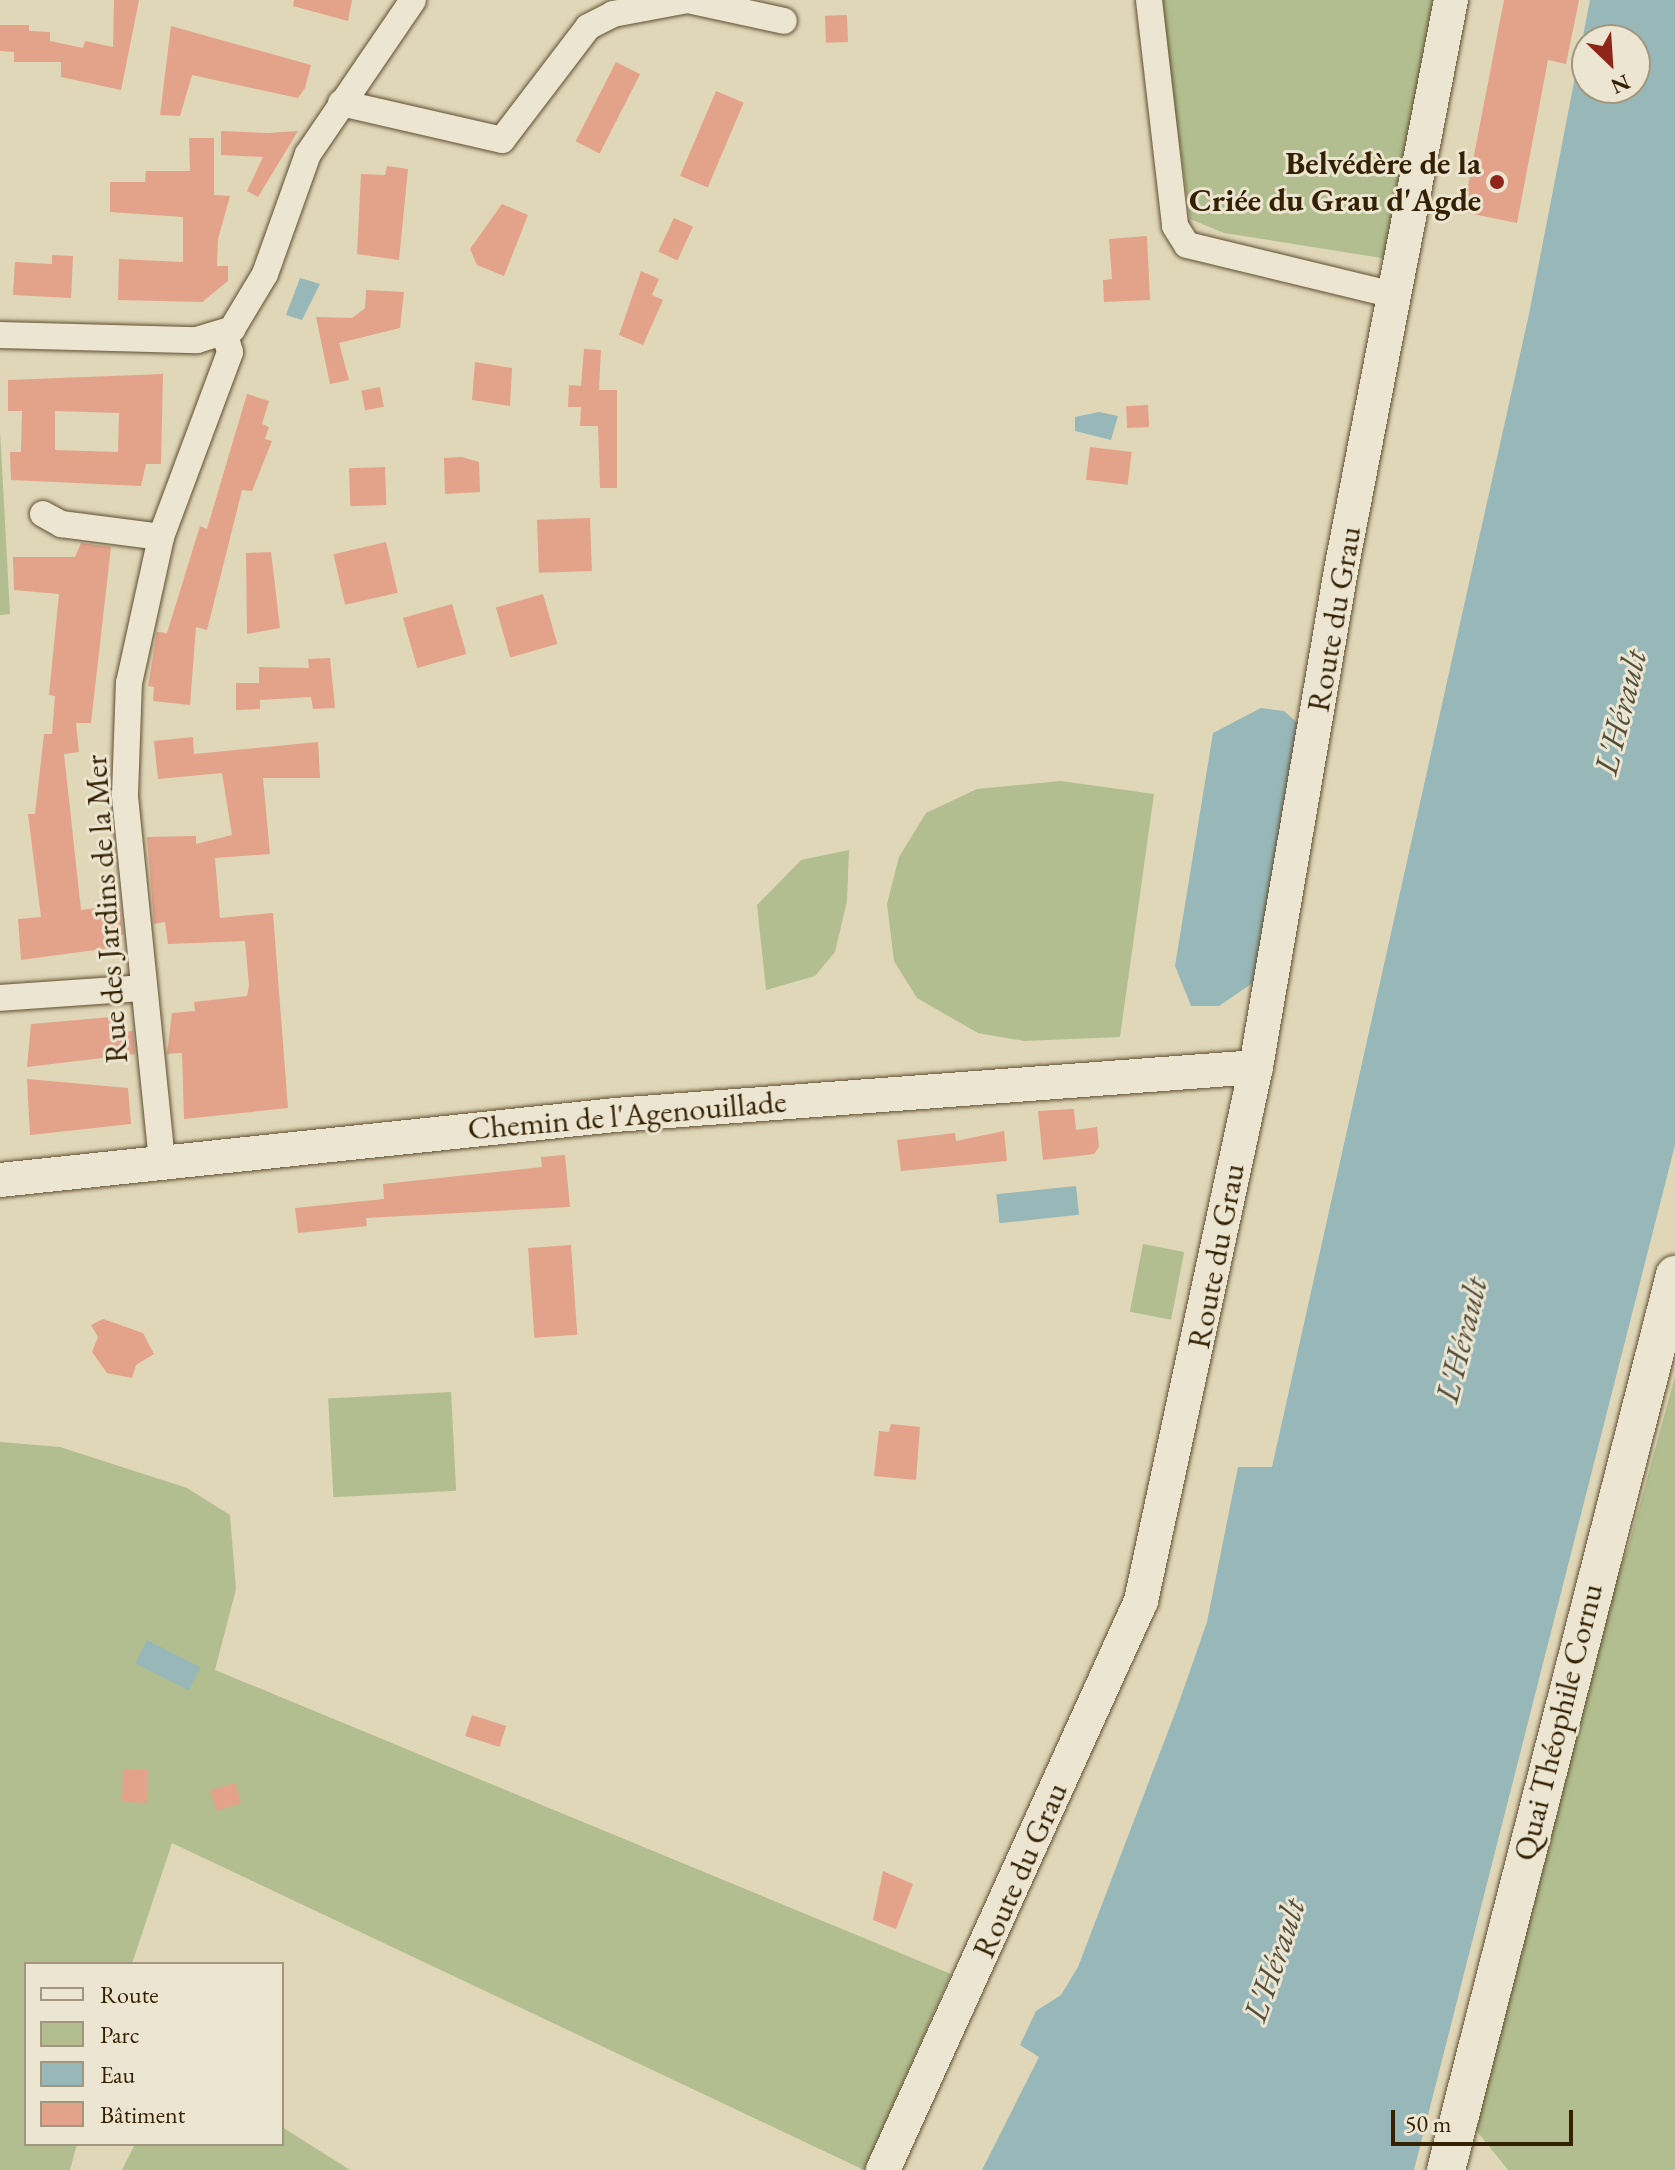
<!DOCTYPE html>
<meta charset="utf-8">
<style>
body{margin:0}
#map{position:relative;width:1675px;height:2170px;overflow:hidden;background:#e0d7b8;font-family:"EB Garamond",serif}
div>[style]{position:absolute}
.green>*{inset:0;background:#b2be8f;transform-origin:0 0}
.water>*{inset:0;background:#97b7b8;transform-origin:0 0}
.building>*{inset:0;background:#e3a28a;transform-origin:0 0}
.roads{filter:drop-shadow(0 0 2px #5f4e30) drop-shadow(0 0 2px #5f4e30)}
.minor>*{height:26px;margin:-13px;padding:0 13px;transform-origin:13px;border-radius:13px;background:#ebe5d1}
.tertiary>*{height:34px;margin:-17px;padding:0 17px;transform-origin:17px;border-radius:17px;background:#ebe5d1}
.secondary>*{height:38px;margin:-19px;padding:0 19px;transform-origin:19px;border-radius:19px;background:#ebe5d1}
.dots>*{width:22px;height:22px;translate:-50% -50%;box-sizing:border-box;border:4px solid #ebe5d1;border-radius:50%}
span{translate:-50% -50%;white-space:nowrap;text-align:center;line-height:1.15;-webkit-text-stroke:6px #ebe5d1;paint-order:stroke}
.poi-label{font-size:32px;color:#342102;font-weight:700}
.right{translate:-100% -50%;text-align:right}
.street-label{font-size:32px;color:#342102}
.water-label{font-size:34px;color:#524e39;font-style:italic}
.legend{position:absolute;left:24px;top:1962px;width:260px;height:184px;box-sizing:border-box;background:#ebe5d1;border:2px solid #a2977e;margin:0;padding:10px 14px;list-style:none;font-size:24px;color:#342102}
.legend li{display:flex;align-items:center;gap:16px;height:40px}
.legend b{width:40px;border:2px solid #a2977e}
.north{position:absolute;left:1571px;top:24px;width:80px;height:80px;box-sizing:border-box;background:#ebe5d1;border:2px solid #a2977e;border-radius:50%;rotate:155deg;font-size:22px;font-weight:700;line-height:32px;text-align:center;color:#342102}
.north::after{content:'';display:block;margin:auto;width:28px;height:36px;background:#8f2418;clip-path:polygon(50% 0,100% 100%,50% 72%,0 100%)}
.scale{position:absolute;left:1391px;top:2110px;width:182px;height:36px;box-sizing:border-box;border:4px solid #342102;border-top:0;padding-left:10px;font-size:24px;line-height:28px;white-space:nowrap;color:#342102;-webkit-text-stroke:6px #ebe5d1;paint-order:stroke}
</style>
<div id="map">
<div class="green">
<div style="clip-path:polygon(1160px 0,1433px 0,1388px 259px,1224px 233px,1190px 219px)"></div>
<div style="clip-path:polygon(0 430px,10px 614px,0 615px)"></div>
<div style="clip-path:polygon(1061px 781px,1154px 794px,1120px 1037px,1024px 1041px,978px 1033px,917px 998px,894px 961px,887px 904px,899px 857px,926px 813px,977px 789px)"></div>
<div style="clip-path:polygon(849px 850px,847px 901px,835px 952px,815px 976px,766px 990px,757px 905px,801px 860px)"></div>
<div style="left:1143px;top:1244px;width:42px;height:69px;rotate:11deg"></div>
<div style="clip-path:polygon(1675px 1376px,1675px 2170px,1508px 2170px,1476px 2130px,1595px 1637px,1628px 1548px)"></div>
<div style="left:451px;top:1392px;width:99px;height:123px;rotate:87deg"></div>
<div style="clip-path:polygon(0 1442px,60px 1447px,187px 1488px,230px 1515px,236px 1589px,215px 1670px,951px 1974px,864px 2170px,172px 1843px,132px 1964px,26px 1964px,26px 2144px,77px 2144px,70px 2170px,0 2170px)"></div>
<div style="clip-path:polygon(282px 2127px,350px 2170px,122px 2170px,135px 2144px,282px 2144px)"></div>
</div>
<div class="water">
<div style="clip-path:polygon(evenodd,1590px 0,1675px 0,1675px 1145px,1414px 2170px,982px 2170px,1039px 2057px,1020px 2045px,1036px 2011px,1061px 1995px,1078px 1967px,1177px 1708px,1207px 1622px,1238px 1467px,1272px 1467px,1529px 314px,1590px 0,1587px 40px,1635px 40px,1635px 88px,1587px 88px,1587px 40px)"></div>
<div style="clip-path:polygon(300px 278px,320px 284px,302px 320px,286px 315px)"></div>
<div style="clip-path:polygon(1099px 412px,1118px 416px,1111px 440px,1075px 431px,1075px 417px)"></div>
<div style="clip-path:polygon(1261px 708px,1284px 711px,1302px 727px,1254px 982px,1219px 1006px,1191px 1006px,1175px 966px,1213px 733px)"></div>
<div style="left:1076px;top:1186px;width:29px;height:80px;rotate:84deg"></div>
<div style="left:147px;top:1640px;width:60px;height:26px;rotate:27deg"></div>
</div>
<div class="building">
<div style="clip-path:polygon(114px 0,139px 0,121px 90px,61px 77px,61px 62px,14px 62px,14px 52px,0 51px,0 25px,29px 25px,29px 31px,50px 32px,50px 41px,83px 48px,85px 41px,113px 47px)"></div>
<div style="clip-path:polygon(294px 0,352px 0,348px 21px,293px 6px)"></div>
<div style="clip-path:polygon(1504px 0,1579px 0,1566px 64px,1548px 60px,1517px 223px,1463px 212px)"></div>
<div style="left:847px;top:15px;width:27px;height:22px;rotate:88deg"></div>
<div style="clip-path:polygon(171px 26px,311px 65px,305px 88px,298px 98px,192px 75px,180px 116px,160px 115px)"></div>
<div style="left:616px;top:62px;width:27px;height:89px;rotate:27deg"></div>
<div style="left:716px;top:91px;width:30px;height:92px;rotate:23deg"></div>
<div style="clip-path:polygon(221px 131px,268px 133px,298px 131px,258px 197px,247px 191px,263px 157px,221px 155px)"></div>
<div style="clip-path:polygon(189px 138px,214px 138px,214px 195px,230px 196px,218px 239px,217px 266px,228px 266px,228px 281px,202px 302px,118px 300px,119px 259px,183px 262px,183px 217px,110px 212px,110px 182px,145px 182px,146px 171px,190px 171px)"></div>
<div style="clip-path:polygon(387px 166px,408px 169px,399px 260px,357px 254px,361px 174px,385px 175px)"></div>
<div style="clip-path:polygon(502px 204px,528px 215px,504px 276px,477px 265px,470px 249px)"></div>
<div style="left:674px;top:218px;width:21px;height:37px;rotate:25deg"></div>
<div style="clip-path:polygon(1147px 236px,1150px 300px,1104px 302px,1103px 280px,1112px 279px,1109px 239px)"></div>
<div style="clip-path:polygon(52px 255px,73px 256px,71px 298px,13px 295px,15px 262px,52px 264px)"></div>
<div style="clip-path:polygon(641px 271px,659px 279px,652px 295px,663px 300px,643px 345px,619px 335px)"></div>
<div style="clip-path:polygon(366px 290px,404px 292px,400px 328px,339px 343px,349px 380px,330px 384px,316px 317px,352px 318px,365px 308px)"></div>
<div style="clip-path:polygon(584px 349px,601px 350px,599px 390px,617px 390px,617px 488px,600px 488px,598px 426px,580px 426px,581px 407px,568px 407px,569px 385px,581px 386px)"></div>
<div style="clip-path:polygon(475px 362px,512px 368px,510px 406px,472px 400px)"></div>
<div style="clip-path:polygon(evenodd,163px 374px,161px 464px,146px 464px,141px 486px,11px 480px,10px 452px,21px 452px,22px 411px,8px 411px,8px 380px,163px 374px,55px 411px,119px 413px,118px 452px,55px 450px,55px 411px)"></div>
<div style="left:380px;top:387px;width:20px;height:19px;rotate:79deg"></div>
<div style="clip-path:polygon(247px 394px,269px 401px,262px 424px,269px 427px,265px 439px,272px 441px,252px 491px,242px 490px,207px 630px,196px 627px,190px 705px,153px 701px,154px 687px,148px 686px,157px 632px,167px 633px,200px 526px,207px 529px)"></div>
<div style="left:1148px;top:405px;width:22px;height:22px;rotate:87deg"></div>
<div style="left:1090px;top:447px;width:42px;height:33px;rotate:7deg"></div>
<div style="clip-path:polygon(462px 457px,479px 462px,480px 492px,445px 494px,444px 458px)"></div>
<div style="left:385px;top:467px;width:38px;height:36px;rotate:88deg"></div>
<div style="left:590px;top:518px;width:53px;height:53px;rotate:88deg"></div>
<div style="left:386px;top:542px;width:52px;height:54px;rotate:77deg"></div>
<div style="clip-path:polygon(81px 543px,111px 547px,91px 723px,76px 723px,79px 752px,64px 754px,81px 910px,120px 905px,123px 935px,109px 936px,110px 948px,21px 960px,18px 919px,41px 917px,28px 814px,35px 814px,44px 734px,52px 734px,55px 696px,49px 695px,59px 594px,14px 590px,13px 557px,75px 557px)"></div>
<div style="clip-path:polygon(271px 552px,280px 628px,247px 634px,246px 553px)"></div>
<div style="left:543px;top:594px;width:52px;height:49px;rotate:74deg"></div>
<div style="left:452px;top:604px;width:52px;height:51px;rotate:74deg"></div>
<div style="clip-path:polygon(330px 658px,335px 708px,313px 709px,311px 697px,260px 700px,260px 709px,236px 710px,236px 683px,259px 683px,259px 667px,309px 668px,308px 659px)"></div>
<div style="clip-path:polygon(193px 737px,194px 754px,318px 742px,320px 778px,263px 778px,270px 854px,215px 858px,220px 918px,273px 913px,288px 1108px,184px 1119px,182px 1053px,167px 1054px,172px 1013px,195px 1011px,194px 1002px,247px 996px,249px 985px,245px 941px,168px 944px,165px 922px,154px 924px,147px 837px,196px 836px,196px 844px,232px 835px,222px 773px,158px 779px,154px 741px)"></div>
<div style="clip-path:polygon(123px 1016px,124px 1032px,133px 1031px,135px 1054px,27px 1067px,31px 1024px)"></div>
<div style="clip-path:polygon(27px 1079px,128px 1088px,131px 1124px,30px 1135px)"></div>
<div style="clip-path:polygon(1074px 1109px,1076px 1130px,1097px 1127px,1099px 1147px,1094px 1154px,1043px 1160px,1038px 1111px)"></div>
<div style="clip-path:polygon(1004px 1131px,1007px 1161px,901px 1171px,897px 1140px,955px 1133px,956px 1141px)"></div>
<div style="clip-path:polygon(565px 1155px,570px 1207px,366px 1218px,367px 1226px,298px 1233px,295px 1208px,384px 1199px,383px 1184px,542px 1167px,541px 1157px)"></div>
<div style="left:571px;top:1245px;width:90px;height:43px;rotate:86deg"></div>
<div style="clip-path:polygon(103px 1319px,143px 1333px,154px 1354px,136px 1365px,132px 1378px,107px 1373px,92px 1352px,98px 1337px,91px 1325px)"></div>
<div style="clip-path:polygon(891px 1424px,920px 1427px,916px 1480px,874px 1476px,879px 1431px,889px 1432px)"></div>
<div style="left:472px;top:1715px;width:36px;height:22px;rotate:18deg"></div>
<div style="left:123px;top:1769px;width:25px;height:33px;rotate:2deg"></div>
<div style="left:235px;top:1783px;width:21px;height:26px;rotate:73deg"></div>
<div style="clip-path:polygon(883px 1871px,913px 1884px,896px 1929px,873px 1920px)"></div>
</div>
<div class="roads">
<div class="minor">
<div style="left:1149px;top:0;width:227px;rotate:83.4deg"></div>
<div style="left:1175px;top:226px;width:22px;rotate:58deg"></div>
<div style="left:1187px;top:245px;width:212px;rotate:13.6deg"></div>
<div style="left:341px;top:103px;width:165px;rotate:12.9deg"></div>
<div style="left:502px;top:140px;width:142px;rotate:-52.7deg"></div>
<div style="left:588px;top:27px;width:28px;rotate:-27deg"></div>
<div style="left:613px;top:14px;width:76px;rotate:-10.6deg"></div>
<div style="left:688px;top:0;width:98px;rotate:12.3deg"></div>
<div style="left:0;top:335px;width:197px;rotate:1.5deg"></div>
<div style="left:197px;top:340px;width:37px;rotate:-17deg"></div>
<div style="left:232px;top:329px;width:64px;rotate:-59deg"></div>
<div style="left:265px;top:274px;width:127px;rotate:-70.3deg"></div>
<div style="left:308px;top:154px;width:186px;rotate:-55.7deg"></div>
<div style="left:43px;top:514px;width:21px;rotate:29deg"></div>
<div style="left:61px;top:524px;width:101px;rotate:7.4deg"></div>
<div style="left:0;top:998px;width:143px;rotate:-4deg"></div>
<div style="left:162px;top:1161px;width:368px;rotate:-95.8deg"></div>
<div style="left:125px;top:795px;width:112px;rotate:-88deg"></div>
<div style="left:129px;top:683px;width:149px;rotate:-77.6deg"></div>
<div style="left:161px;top:537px;width:197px;rotate:-69.5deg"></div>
<div style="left:230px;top:352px;width:19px;rotate:-106deg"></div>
</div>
<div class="tertiary">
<div style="left:0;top:1180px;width:618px;rotate:-6.03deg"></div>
<div style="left:615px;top:1115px;width:643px;rotate:-4.28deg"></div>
<div style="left:883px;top:2170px;width:625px;rotate:-65.61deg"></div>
<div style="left:1141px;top:1601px;width:546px;rotate:-77.85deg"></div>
<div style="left:1256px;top:1067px;width:504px;rotate:-80.29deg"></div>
<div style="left:1341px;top:570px;width:581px;rotate:-79.08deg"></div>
</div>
<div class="secondary">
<div style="left:1446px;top:2170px;width:924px;rotate:-75.65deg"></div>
</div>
</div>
<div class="dots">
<div style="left:1497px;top:182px;background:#8f2418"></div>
</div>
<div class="poi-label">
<span class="right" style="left:1481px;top:182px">Belvédère de la<br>Criée du Grau d'Agde</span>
</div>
<div class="street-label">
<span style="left:1334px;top:619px;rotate:-80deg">Route du Grau</span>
<span style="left:106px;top:909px;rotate:-94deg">Rue des Jardins de la Mer</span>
<span style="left:627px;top:1115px;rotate:-5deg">Chemin de l'Agenouillade</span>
<span style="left:1216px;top:1256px;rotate:-79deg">Route du Grau</span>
<span style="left:1558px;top:1722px;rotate:-76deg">Quai Théophile Cornu</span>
<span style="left:1020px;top:1870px;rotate:-66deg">Route du Grau</span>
</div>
<div class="water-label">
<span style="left:1620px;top:712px;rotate:-76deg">L'Hérault</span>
<span style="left:1461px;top:1340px;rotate:-76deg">L'Hérault</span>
<span style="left:1274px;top:1960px;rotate:-71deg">L'Hérault</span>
</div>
<ul class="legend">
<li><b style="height:10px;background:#ebe5d1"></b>Route</li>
<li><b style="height:22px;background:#b2be8f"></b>Parc</li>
<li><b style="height:22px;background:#97b7b8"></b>Eau</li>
<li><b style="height:22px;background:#e3a28a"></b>Bâtiment</li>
</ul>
<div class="north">N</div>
<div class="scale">50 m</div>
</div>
